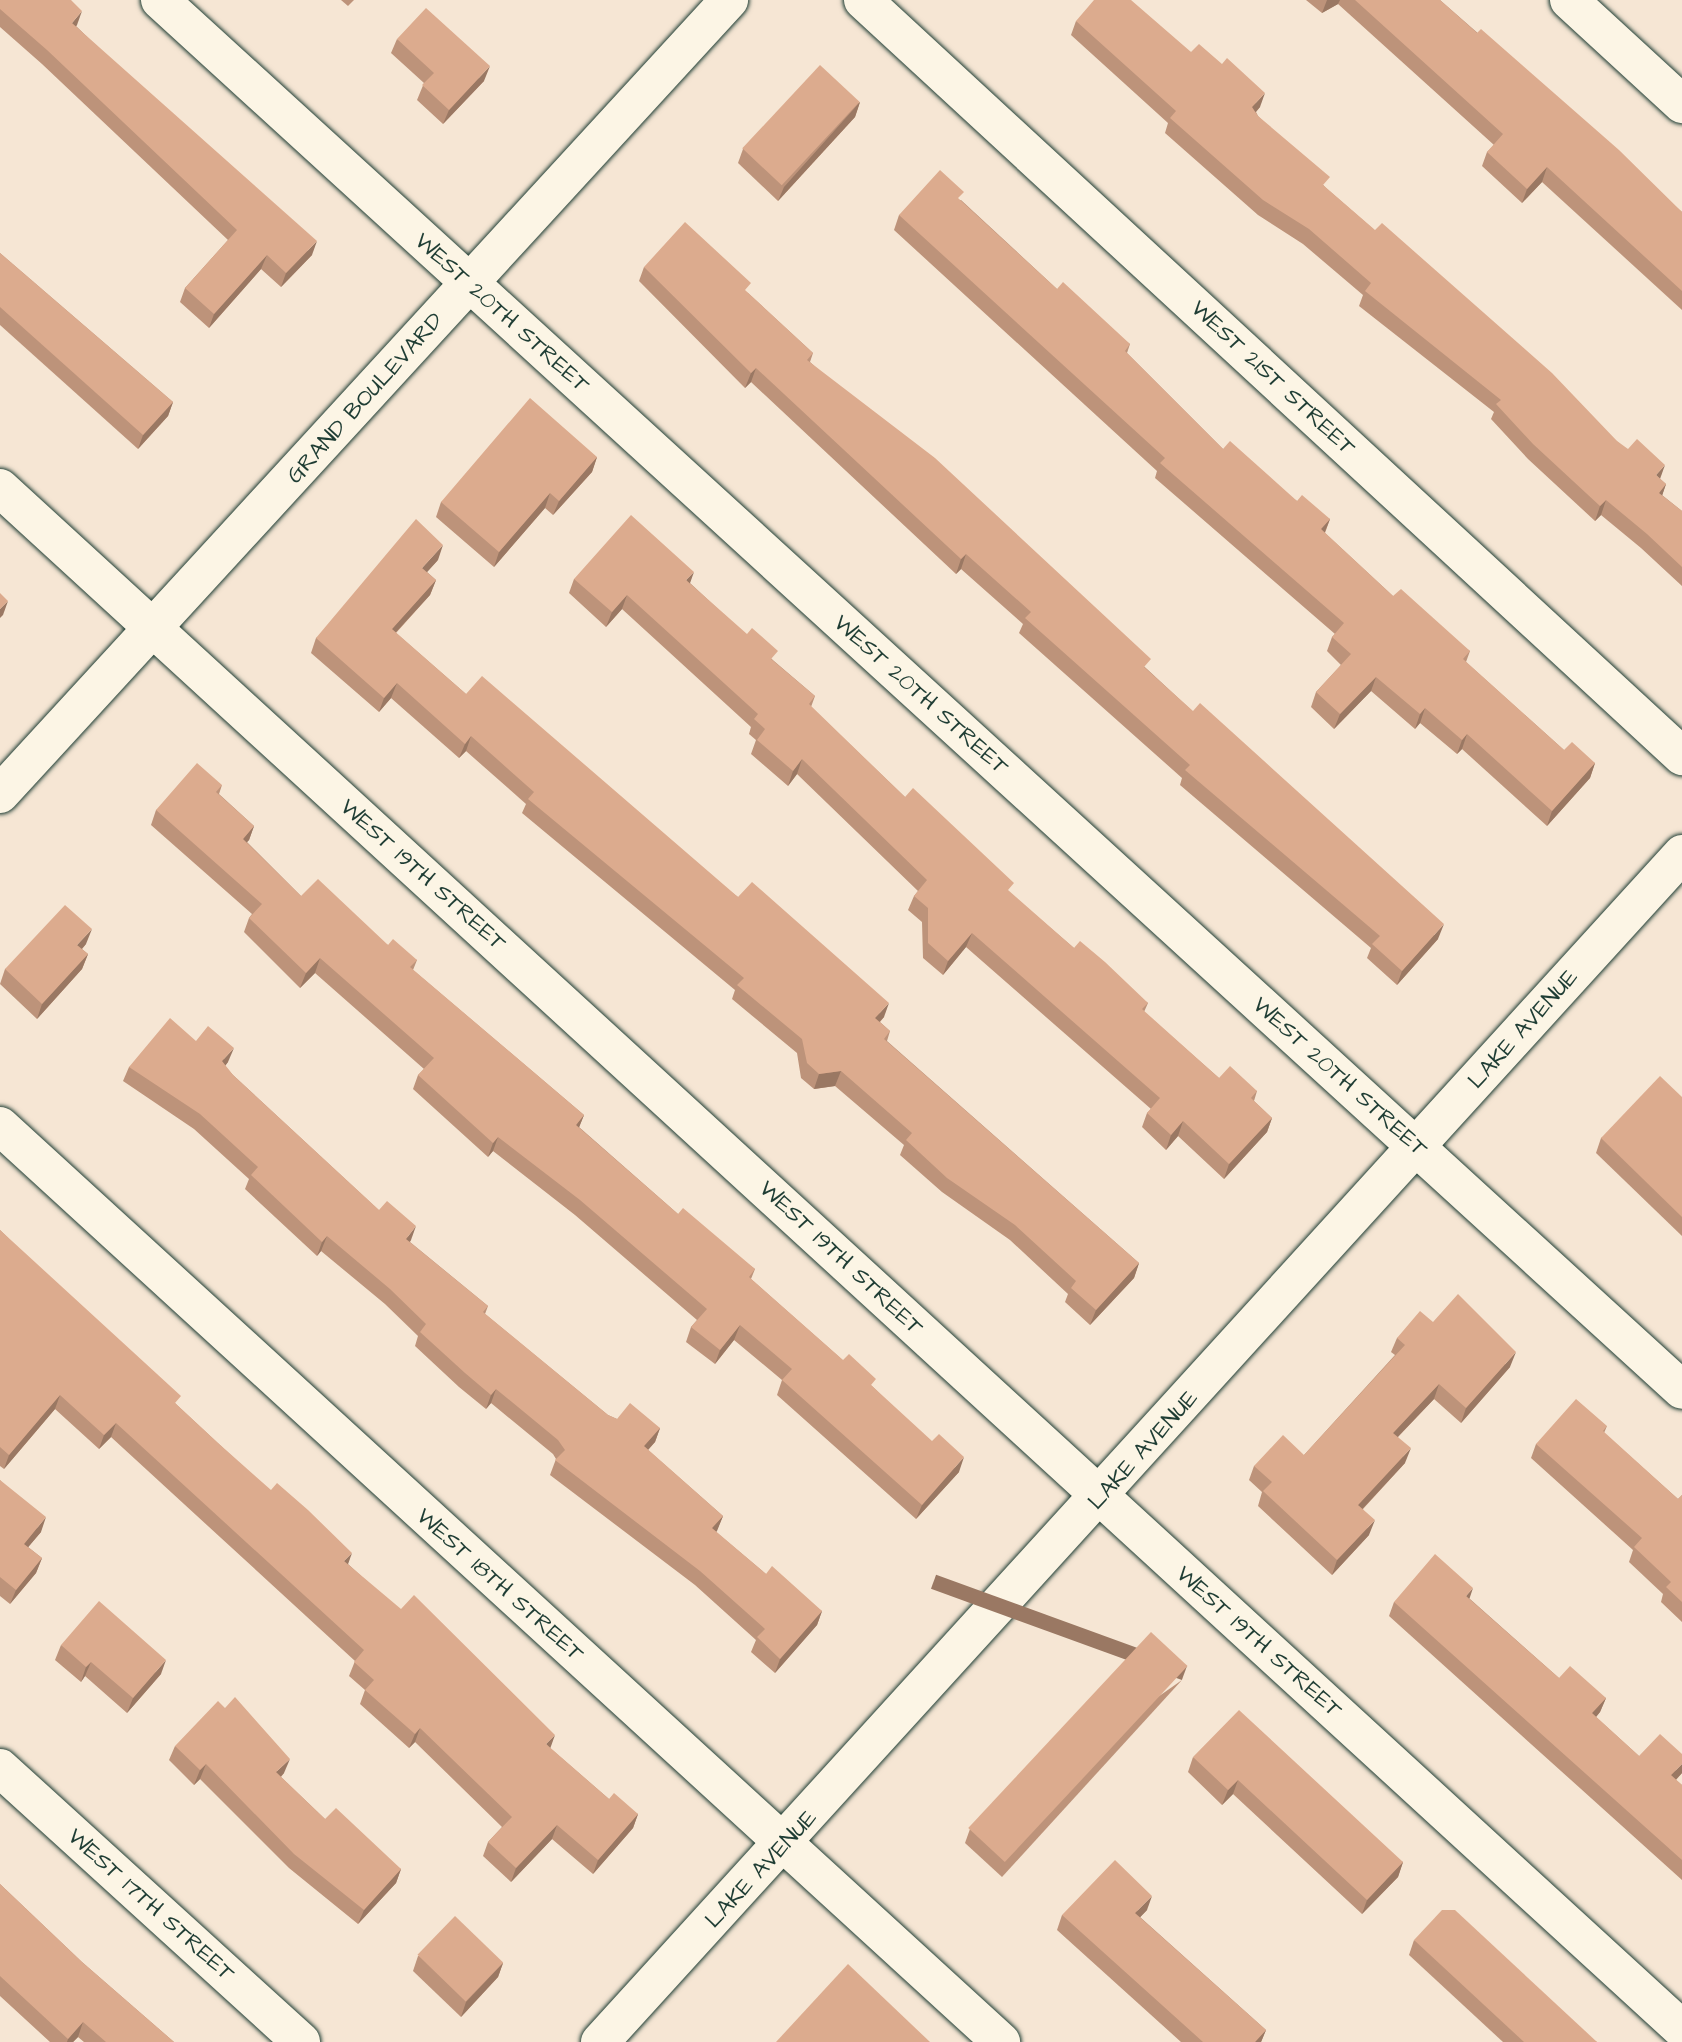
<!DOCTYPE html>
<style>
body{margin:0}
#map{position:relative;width:1682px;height:2042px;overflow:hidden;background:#f6e6d4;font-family:"Architects Daughter",sans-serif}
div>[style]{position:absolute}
.roads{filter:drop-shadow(0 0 2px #1f3d34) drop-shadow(0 0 2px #1f3d34)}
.street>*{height:38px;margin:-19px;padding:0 19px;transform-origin:19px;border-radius:19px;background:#fcf5e5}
.secondary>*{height:38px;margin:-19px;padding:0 19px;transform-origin:19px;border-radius:19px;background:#fcf5e5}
.wall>*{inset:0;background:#bd937a}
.shaded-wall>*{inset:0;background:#9a7863;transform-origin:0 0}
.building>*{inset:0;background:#dcab8e;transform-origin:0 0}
span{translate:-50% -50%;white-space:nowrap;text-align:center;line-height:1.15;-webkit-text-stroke:6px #fcf5e5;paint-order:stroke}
.street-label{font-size:23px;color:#1f3d34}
</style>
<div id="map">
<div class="roads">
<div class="street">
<div style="left:160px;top:0;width:2061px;rotate:42.4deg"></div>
<div style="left:863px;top:0;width:1115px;rotate:42.71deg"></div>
<div style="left:1569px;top:0;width:154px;rotate:42.6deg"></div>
<div style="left:0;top:488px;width:2281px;rotate:42.5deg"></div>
<div style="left:0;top:1126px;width:1357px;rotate:42.46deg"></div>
<div style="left:0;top:1768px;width:407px;rotate:42.3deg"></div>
</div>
<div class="secondary">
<div style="left:0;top:794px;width:1078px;rotate:-47.44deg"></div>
<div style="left:600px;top:2042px;width:1607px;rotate:-47.67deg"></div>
</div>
</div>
<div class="wall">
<div style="clip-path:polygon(0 0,77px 25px,76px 26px,312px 255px,281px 287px,261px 269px,209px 328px,180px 302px,185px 288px,228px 240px,42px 64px,0 27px)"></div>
<div style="clip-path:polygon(341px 0,354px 0,348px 6px)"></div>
<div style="clip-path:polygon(1306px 0,1440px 0,1682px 212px,1682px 310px,1542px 182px,1522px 203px,1482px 166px,1487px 152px,1494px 145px,1338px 4px,1322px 13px)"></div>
<div style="clip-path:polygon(1076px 21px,1191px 52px,1260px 107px,1256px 112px,1258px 116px,1326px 188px,1666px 484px,1662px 495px,1682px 511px,1682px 586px,1641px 548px,1601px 515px,1595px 521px,1528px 459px,1491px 419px,1494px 412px,1359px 306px,1363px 295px,1303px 244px,1258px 215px,1165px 133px,1168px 123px,1071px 35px)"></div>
<div style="clip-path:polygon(397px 39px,484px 81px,443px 124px,417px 100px,424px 83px,391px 53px)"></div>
<div style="clip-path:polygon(860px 102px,855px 117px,778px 201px,738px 163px,743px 149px)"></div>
<div style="clip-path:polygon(961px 200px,1057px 289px,1130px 344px,1127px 353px,1223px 449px,1297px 501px,1330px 519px,1325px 533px,1393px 596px,1470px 651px,1466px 662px,1564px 750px,1595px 763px,1590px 778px,1547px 826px,1462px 749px,1457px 754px,1420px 723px,1415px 729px,1371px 691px,1334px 729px,1311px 707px,1316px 692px,1341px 665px,1327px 651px,1332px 637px,1335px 634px,1155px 478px,1157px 471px,894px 230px,899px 215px)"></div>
<div style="clip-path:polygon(0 253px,173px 402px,168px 416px,138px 449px,0 325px)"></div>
<div style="clip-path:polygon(644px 267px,748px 293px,813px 353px,810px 362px,1147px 669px,1438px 939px,1397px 985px,1367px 958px,1371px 948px,1180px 785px,1182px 778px,1019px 633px,1023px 624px,961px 569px,956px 574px,751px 382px,745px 388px,639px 281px)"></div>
<div style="clip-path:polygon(597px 457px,592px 472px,553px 515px,545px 508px,494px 567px,436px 517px,441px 502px)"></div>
<div style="clip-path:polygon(438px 560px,427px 572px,436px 580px,430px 595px,396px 633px,466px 694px,738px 897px,884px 1017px,880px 1022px,890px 1031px,887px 1041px,1139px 1263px,1134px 1278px,1090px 1325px,1065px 1302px,1068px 1294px,1010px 1240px,942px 1192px,900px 1155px,904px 1145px,835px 1086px,814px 1089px,801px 1078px,797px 1053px,732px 999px,735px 990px,522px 813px,526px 804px,466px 751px,459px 758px,391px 698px,379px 712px,311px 653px,316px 638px)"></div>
<div style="clip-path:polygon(574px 579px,690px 583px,774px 661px,815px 696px,811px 707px,905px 797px,1010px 893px,1074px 948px,1148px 1003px,1144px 1012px,1219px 1078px,1257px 1091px,1254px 1101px,1272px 1118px,1267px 1132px,1224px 1179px,1178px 1136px,1166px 1150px,1142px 1127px,1147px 1113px,1151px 1109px,966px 947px,943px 975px,923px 958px,922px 922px,908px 910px,914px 896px,918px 891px,797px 774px,788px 786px,751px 754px,756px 740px,749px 734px,751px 727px,622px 609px,606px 627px,569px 593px)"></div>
<div style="clip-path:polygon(222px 785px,219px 794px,254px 826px,249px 840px,247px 842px,301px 896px,388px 945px,417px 960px,413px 970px,584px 1115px,579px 1127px,678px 1214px,755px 1269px,751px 1279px,873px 1387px,959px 1472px,916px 1519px,777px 1395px,782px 1380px,734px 1340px,715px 1364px,686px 1342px,691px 1327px,697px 1320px,575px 1215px,493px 1151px,488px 1157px,413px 1089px,418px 1075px,424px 1069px,315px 973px,300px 988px,244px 932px,249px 918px,252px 914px,151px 825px,156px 810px)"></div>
<div style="clip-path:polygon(86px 944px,82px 949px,88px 954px,82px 969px,37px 1019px,0 984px,5px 969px)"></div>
<div style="clip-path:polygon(196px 1041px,228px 1062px,225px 1066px,233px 1075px,411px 1240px,410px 1242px,488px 1306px,485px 1314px,608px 1415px,617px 1419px,660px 1428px,655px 1442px,648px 1450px,723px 1516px,716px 1532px,766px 1574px,822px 1611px,817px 1625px,775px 1673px,751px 1652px,756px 1640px,695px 1585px,550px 1475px,556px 1459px,553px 1454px,491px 1403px,486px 1409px,459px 1387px,415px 1346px,418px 1336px,385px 1304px,321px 1251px,317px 1256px,245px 1189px,249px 1179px,194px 1129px,123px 1081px,129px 1067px)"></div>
<div style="clip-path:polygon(1682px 1097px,1682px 1236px,1596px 1153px,1601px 1138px)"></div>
<div style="clip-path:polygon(0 1230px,178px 1406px,348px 1564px,550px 1748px,609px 1799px,638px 1814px,633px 1828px,593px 1874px,552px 1839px,511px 1882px,483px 1856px,488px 1842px,502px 1827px,415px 1742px,409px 1748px,360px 1704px,365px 1690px,349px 1676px,355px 1661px,111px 1437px,99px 1449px,55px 1409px,4px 1469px,0 1466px)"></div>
<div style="clip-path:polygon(1433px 1322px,1510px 1367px,1461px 1423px,1434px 1399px,1398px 1437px,1405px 1463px,1363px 1509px,1369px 1535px,1332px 1575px,1258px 1506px,1262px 1492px,1249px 1480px,1254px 1466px,1304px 1455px,1395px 1355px,1391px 1352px,1397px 1338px)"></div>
<div style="clip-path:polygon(1607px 1426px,1604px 1433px,1678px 1499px,1682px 1495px,1682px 1622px,1661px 1602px,1663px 1594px,1629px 1562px,1633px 1550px,1531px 1458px,1536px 1444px)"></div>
<div style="clip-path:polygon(0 1480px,41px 1532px,28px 1547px,42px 1558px,36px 1573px,10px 1604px,0 1596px)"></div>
<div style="clip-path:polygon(1470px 1599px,1559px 1678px,1606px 1698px,1600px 1712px,1596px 1717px,1639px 1756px,1682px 1773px,1676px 1780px,1682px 1785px,1682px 1880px,1389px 1616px,1394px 1602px)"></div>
<div style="clip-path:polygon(61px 1645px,161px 1674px,127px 1713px,85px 1676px,81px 1682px,55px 1660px)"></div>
<div style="clip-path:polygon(1182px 1680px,1002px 1877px,965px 1843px,970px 1829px)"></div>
<div style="clip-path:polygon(175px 1746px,284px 1773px,281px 1777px,325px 1819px,401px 1869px,396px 1883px,358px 1924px,289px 1868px,200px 1779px,194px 1785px,169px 1760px)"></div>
<div style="clip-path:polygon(1193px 1757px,1403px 1862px,1398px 1877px,1362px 1914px,1233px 1794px,1222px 1805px,1188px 1772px)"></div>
<div style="clip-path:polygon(0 1884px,82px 1962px,174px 2042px,84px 2042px,78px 2037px,73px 2042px,50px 2042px,0 1996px)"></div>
<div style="clip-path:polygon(1147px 1910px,1140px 1917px,1266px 2030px,1261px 2042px,1181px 2042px,1057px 1930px,1062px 1915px)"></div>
<div style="clip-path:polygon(1414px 1940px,1597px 2042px,1503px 2042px,1409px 1955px)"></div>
<div style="clip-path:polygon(418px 1956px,503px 1963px,498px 1977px,461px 2017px,413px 1971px)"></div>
</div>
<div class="shaded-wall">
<div style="clip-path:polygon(1327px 0,1340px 0,1338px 4px,1322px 13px)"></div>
<div style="clip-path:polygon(82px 11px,77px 25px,66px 37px,72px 23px)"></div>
<div style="clip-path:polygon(490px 66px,484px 81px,443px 124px,449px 110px)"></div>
<div style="clip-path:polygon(1265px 93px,1260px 107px,1247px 122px,1252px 107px)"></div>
<div style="clip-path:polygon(860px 102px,855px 117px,778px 201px,784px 187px)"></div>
<div style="clip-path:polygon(1547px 167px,1542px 182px,1522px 203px,1527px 189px)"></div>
<div style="clip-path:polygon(317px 241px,312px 255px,281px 287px,286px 273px)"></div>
<div style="clip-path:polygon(267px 255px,261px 269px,209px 328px,214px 314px)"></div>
<div style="clip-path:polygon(756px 368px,751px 382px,745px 388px,751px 373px)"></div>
<div style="clip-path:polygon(173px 402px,168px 416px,138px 449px,143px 435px)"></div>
<div style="clip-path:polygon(597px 457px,592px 472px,553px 515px,559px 501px)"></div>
<div style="clip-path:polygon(1665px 465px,1660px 479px,1656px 475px)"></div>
<div style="clip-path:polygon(1666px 484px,1661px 499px,1659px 493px)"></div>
<div style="clip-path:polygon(550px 493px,545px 508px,494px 567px,499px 552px)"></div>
<div style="clip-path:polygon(1606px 500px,1601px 515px,1595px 521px,1600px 506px)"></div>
<div style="clip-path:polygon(1330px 519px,1324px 534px,1321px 529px)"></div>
<div style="clip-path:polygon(443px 545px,438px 560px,417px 583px,422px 568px)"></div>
<div style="clip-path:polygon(966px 554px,961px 569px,956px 574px,961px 559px)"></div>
<div style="clip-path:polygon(694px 572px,689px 586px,686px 580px)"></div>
<div style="clip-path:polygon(436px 580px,430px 595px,386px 643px,392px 629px)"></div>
<div style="clip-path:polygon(627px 595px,622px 609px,606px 627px,612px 612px)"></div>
<div style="clip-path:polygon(8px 601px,3px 615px,0 618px,0 609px)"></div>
<div style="clip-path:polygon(1376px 677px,1371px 691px,1334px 729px,1340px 714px)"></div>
<div style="clip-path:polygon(397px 683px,391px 698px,379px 712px,384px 698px)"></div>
<div style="clip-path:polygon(1425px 708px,1420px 723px,1415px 729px,1420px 714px)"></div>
<div style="clip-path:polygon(1467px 734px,1462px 749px,1457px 754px,1462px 740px)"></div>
<div style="clip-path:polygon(471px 736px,466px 751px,459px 758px,465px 744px)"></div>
<div style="clip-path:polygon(802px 759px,797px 774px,788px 786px,793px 771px)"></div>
<div style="clip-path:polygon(1595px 763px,1590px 778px,1547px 826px,1552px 811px)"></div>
<div style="clip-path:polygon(254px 826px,249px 840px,237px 853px,243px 839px)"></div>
<div style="clip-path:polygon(1444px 924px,1438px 939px,1397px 985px,1402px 971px)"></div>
<div style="clip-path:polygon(92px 929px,86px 944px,72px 960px,77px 945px)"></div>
<div style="clip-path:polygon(972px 933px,966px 947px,943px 975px,948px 961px)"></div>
<div style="clip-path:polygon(88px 954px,82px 969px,37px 1019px,42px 1004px)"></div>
<div style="clip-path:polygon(320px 958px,315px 973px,300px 988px,306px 973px)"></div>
<div style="clip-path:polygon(889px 1003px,884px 1017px,870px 1032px,875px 1018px)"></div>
<div style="clip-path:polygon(234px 1048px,228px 1062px,217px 1076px,222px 1061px)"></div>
<div style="clip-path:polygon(841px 1071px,835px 1086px,814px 1089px,819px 1074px)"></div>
<div style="clip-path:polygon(584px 1115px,578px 1130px,576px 1125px)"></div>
<div style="clip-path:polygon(1272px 1118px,1267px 1132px,1224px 1179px,1229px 1164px)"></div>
<div style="clip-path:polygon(1183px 1121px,1178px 1136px,1166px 1150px,1171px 1135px)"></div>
<div style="clip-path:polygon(498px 1137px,493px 1151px,488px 1157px,493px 1143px)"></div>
<div style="clip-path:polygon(416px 1226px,411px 1240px,400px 1253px,406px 1239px)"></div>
<div style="clip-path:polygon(327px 1236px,321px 1251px,317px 1256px,322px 1242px)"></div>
<div style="clip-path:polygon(1139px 1263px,1134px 1278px,1090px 1325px,1096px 1310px)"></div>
<div style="clip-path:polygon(740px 1325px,734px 1340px,715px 1364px,720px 1350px)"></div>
<div style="clip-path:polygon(1516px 1352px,1510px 1367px,1461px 1423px,1466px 1408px)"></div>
<div style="clip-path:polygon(1439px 1384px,1434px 1399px,1388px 1447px,1393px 1433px)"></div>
<div style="clip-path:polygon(496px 1389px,491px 1403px,486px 1409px,491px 1395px)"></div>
<div style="clip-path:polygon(60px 1395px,55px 1409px,4px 1469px,9px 1455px)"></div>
<div style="clip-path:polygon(116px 1423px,111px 1437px,99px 1449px,104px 1435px)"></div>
<div style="clip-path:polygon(660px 1428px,655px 1442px,638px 1461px,644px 1446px)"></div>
<div style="clip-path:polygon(1411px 1448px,1405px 1463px,1353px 1519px,1358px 1505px)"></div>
<div style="clip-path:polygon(964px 1457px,959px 1472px,916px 1519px,922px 1505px)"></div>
<div style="clip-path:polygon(723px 1516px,717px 1531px,707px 1542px,712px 1528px)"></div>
<div style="clip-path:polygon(46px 1517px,41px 1532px,19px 1558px,24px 1544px)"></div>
<div style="clip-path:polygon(1375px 1520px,1369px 1535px,1332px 1575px,1337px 1560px)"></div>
<div style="clip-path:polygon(352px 1553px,347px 1567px,344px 1561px)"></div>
<div style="clip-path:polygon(42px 1558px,36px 1573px,10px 1604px,16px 1590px)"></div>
<div style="clip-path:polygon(1473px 1588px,1468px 1603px,1466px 1596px)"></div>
<div style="clip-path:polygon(822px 1611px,817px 1625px,775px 1673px,780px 1659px)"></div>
<div style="clip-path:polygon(166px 1660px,161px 1674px,127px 1713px,133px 1698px)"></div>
<div style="clip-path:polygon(91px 1662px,85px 1676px,81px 1682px,86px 1667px)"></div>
<div style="left:1187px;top:1666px;width:15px;height:267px;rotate:110deg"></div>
<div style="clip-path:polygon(1606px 1698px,1600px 1712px,1587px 1728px,1592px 1713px)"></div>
<div style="clip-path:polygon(420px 1728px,415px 1742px,409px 1748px,415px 1734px)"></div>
<div style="clip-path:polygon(555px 1735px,550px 1749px,546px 1744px)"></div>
<div style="clip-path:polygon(290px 1759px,284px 1773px,271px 1787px,276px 1772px)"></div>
<div style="clip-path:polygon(206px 1764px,200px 1779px,194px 1785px,200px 1770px)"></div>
<div style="clip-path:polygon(1682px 1764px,1682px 1773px,1666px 1790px,1671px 1775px)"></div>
<div style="clip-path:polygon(1238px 1780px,1233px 1794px,1222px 1805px,1228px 1790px)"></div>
<div style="clip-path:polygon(638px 1814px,633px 1828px,593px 1874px,598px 1860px)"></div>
<div style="clip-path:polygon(557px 1825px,552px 1839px,511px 1882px,516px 1868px)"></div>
<div style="clip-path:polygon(1403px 1862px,1398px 1877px,1362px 1914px,1367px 1900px)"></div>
<div style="clip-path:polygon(401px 1869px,396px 1883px,358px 1924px,364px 1910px)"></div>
<div style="clip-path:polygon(1152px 1896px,1147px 1910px,1130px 1928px,1135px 1913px)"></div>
<div style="clip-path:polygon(503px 1963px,498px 1977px,461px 2017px,466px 2002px)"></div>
<div style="clip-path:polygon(83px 2022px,78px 2037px,73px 2042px,67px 2042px,68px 2039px)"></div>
<div style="clip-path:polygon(1266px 2030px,1261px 2042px,1255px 2042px)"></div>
</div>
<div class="building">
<div style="clip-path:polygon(0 0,71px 0,82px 11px,72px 23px,317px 241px,286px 273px,267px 255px,214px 314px,185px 288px,237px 230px,47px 50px,0 9px)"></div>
<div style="clip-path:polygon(1094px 0,1131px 0,1191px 52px,1199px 44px,1222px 64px,1227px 58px,1265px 93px,1252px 107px,1258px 116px,1330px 177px,1323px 185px,1375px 230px,1382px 223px,1552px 373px,1617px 441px,1628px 449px,1637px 439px,1665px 465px,1656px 475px,1666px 484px,1659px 493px,1682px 511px,1682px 567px,1647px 534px,1606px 500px,1600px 506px,1533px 444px,1496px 404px,1501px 400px,1365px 291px,1371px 283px,1309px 229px,1263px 200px,1170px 118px,1176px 111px,1076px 21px)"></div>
<div style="clip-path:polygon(1355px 0,1440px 0,1477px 33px,1481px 29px,1619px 150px,1682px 212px,1682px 291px,1547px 167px,1527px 189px,1487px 152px,1503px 134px)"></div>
<div style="clip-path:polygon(426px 8px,490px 66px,449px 110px,422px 85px,434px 73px,397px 39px)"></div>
<div style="left:820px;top:65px;width:54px;height:114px;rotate:43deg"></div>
<div style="clip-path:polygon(940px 170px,964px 192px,958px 198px,1057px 289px,1063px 282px,1130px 344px,1125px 351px,1223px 449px,1230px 441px,1297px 501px,1302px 495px,1330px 519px,1321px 529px,1393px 596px,1401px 589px,1470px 651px,1463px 659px,1564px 750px,1572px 742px,1595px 763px,1552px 811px,1467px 734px,1462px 740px,1425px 708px,1420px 714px,1376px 677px,1340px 714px,1316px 692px,1351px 654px,1332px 637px,1344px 623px,1160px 463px,1165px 458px,899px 215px)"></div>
<div style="clip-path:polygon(685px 222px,751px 283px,745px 290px,813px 353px,807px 360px,935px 458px,1151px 659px,1144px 667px,1193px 711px,1200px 703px,1444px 924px,1402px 971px,1372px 944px,1380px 936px,1185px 770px,1190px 765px,1025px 618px,1031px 612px,966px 554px,961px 559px,756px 368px,751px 373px,644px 267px)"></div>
<div style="clip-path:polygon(0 253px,173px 402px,143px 435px,0 307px)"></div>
<div style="clip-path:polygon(530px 398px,597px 457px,559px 501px,550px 493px,499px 552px,441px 502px)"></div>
<div style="clip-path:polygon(631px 515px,694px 572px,686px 580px,747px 634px,752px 628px,778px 651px,771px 659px,815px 696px,809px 704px,905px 797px,913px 788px,1014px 883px,1008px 890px,1074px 948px,1080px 941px,1105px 962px,1148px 1003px,1142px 1009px,1219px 1078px,1230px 1066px,1257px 1091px,1251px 1098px,1272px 1118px,1229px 1164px,1183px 1121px,1171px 1135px,1147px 1113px,1160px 1098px,972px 933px,948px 961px,928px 943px,928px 908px,914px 896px,927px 880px,802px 759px,793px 771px,757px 740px,765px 729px,754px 719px,758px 714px,627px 595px,612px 612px,574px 579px)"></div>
<div style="clip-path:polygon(416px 519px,443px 545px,422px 568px,436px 580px,392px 629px,466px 694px,482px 676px,738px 897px,752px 882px,889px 1003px,875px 1018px,890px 1031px,884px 1039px,1139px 1263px,1096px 1310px,1071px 1288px,1076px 1281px,1015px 1225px,947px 1178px,906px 1140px,912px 1133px,841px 1071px,819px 1074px,807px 1063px,802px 1039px,737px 985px,744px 978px,528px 799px,534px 792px,471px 736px,465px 744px,397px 683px,384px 698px,316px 638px)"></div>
<div style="clip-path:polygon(0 593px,8px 601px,0 609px)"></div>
<div style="clip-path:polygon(197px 763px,222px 785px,216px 792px,254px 826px,243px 839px,301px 896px,318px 879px,388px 945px,393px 939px,417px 960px,410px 967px,584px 1115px,576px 1125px,678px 1214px,683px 1208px,755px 1269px,749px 1277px,843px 1360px,849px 1354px,876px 1379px,871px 1385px,932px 1441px,939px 1434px,964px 1457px,922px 1505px,782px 1380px,792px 1369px,740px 1325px,720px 1350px,691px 1327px,707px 1309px,580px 1200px,498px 1137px,493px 1143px,418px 1075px,434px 1058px,320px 958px,306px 973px,249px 918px,262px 904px,156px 810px)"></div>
<div style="clip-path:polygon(65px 905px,92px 929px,77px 945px,88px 954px,42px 1004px,5px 969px)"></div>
<div style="clip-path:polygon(170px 1018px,196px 1041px,208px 1026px,234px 1048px,222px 1061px,233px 1075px,379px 1210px,387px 1201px,416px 1226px,406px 1239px,488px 1306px,483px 1312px,608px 1415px,617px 1419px,630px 1403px,660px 1428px,644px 1446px,723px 1516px,712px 1528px,766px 1574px,772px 1566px,822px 1611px,780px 1659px,757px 1637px,765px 1629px,700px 1571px,555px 1460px,565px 1450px,558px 1440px,496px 1389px,491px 1395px,465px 1373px,420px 1332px,426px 1324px,390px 1289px,327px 1236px,322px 1242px,251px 1175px,258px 1167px,200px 1114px,129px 1067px)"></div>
<div style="clip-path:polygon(1660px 1076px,1682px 1097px,1682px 1217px,1601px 1138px)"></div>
<div style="clip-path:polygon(0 1230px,181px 1396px,175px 1403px,218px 1443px,271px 1490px,277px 1483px,308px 1510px,352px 1553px,344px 1561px,401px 1609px,414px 1595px,555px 1735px,546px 1744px,609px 1799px,614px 1793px,638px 1814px,598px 1860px,557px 1825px,516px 1868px,488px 1842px,512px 1817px,420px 1728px,415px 1734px,365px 1690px,374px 1680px,354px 1662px,364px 1650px,116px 1423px,104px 1435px,60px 1395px,9px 1455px,0 1447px)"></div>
<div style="clip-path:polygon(1458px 1294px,1516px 1352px,1466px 1408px,1439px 1384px,1393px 1433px,1411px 1448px,1358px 1505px,1375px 1520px,1337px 1560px,1263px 1491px,1272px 1482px,1254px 1466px,1283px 1435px,1304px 1455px,1405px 1345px,1397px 1338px,1420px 1311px,1433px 1322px)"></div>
<div style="clip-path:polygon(1576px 1399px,1607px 1426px,1603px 1431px,1678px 1499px,1682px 1495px,1682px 1602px,1666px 1587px,1671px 1582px,1634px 1547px,1642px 1538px,1536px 1444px)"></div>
<div style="clip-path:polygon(0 1480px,46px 1517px,24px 1544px,42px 1558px,16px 1590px,0 1577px)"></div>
<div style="clip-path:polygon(1435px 1554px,1473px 1588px,1466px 1596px,1559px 1678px,1570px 1666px,1606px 1698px,1592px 1713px,1639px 1756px,1660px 1734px,1682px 1754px,1682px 1764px,1671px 1775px,1682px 1785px,1682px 1860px,1394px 1602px)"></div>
<div style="clip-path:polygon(99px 1601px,166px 1660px,133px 1698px,91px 1662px,86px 1667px,61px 1645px)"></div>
<div style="left:1151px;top:1632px;width:50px;height:268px;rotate:43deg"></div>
<div style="clip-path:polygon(235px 1697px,290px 1759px,276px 1772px,325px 1819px,336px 1808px,401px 1869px,364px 1910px,294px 1854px,206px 1764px,200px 1770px,175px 1746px,218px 1701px,225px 1708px)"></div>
<div style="clip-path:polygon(1239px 1710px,1403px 1862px,1367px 1900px,1238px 1780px,1228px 1790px,1193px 1757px)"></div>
<div style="clip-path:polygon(1115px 1860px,1152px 1896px,1135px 1913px,1266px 2030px,1255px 2042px,1203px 2042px,1062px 1915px)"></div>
<div style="clip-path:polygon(0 1884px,82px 1962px,174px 2042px,106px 2042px,83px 2022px,68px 2039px,0 1976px)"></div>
<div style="clip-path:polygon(1442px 1910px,1455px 1910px,1597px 2042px,1524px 2042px,1414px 1940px)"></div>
<div style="left:455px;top:1916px;width:67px;height:54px;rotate:44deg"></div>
<div style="clip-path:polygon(848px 1964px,930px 2042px,776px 2042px)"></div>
</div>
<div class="street-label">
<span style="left:502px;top:313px;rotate:42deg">WEST 20TH STREET</span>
<span style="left:1273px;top:378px;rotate:43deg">WEST 21ST STREET</span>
<span style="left:365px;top:398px;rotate:-48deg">GRAND BOULEVARD</span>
<span style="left:921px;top:695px;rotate:42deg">WEST 20TH STREET</span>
<span style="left:423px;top:875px;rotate:42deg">WEST 19TH STREET</span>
<span style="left:1523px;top:1029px;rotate:-48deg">LAKE AVENUE</span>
<span style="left:1340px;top:1077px;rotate:42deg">WEST 20TH STREET</span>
<span style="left:841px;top:1258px;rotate:43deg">WEST 19TH STREET</span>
<span style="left:1143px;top:1450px;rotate:-48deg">LAKE AVENUE</span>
<span style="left:500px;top:1585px;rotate:42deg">WEST 18TH STREET</span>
<span style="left:1259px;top:1642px;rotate:42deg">WEST 19TH STREET</span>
<span style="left:761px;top:1869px;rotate:-47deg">LAKE AVENUE</span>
<span style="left:151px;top:1905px;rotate:42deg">WEST 17TH STREET</span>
</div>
</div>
